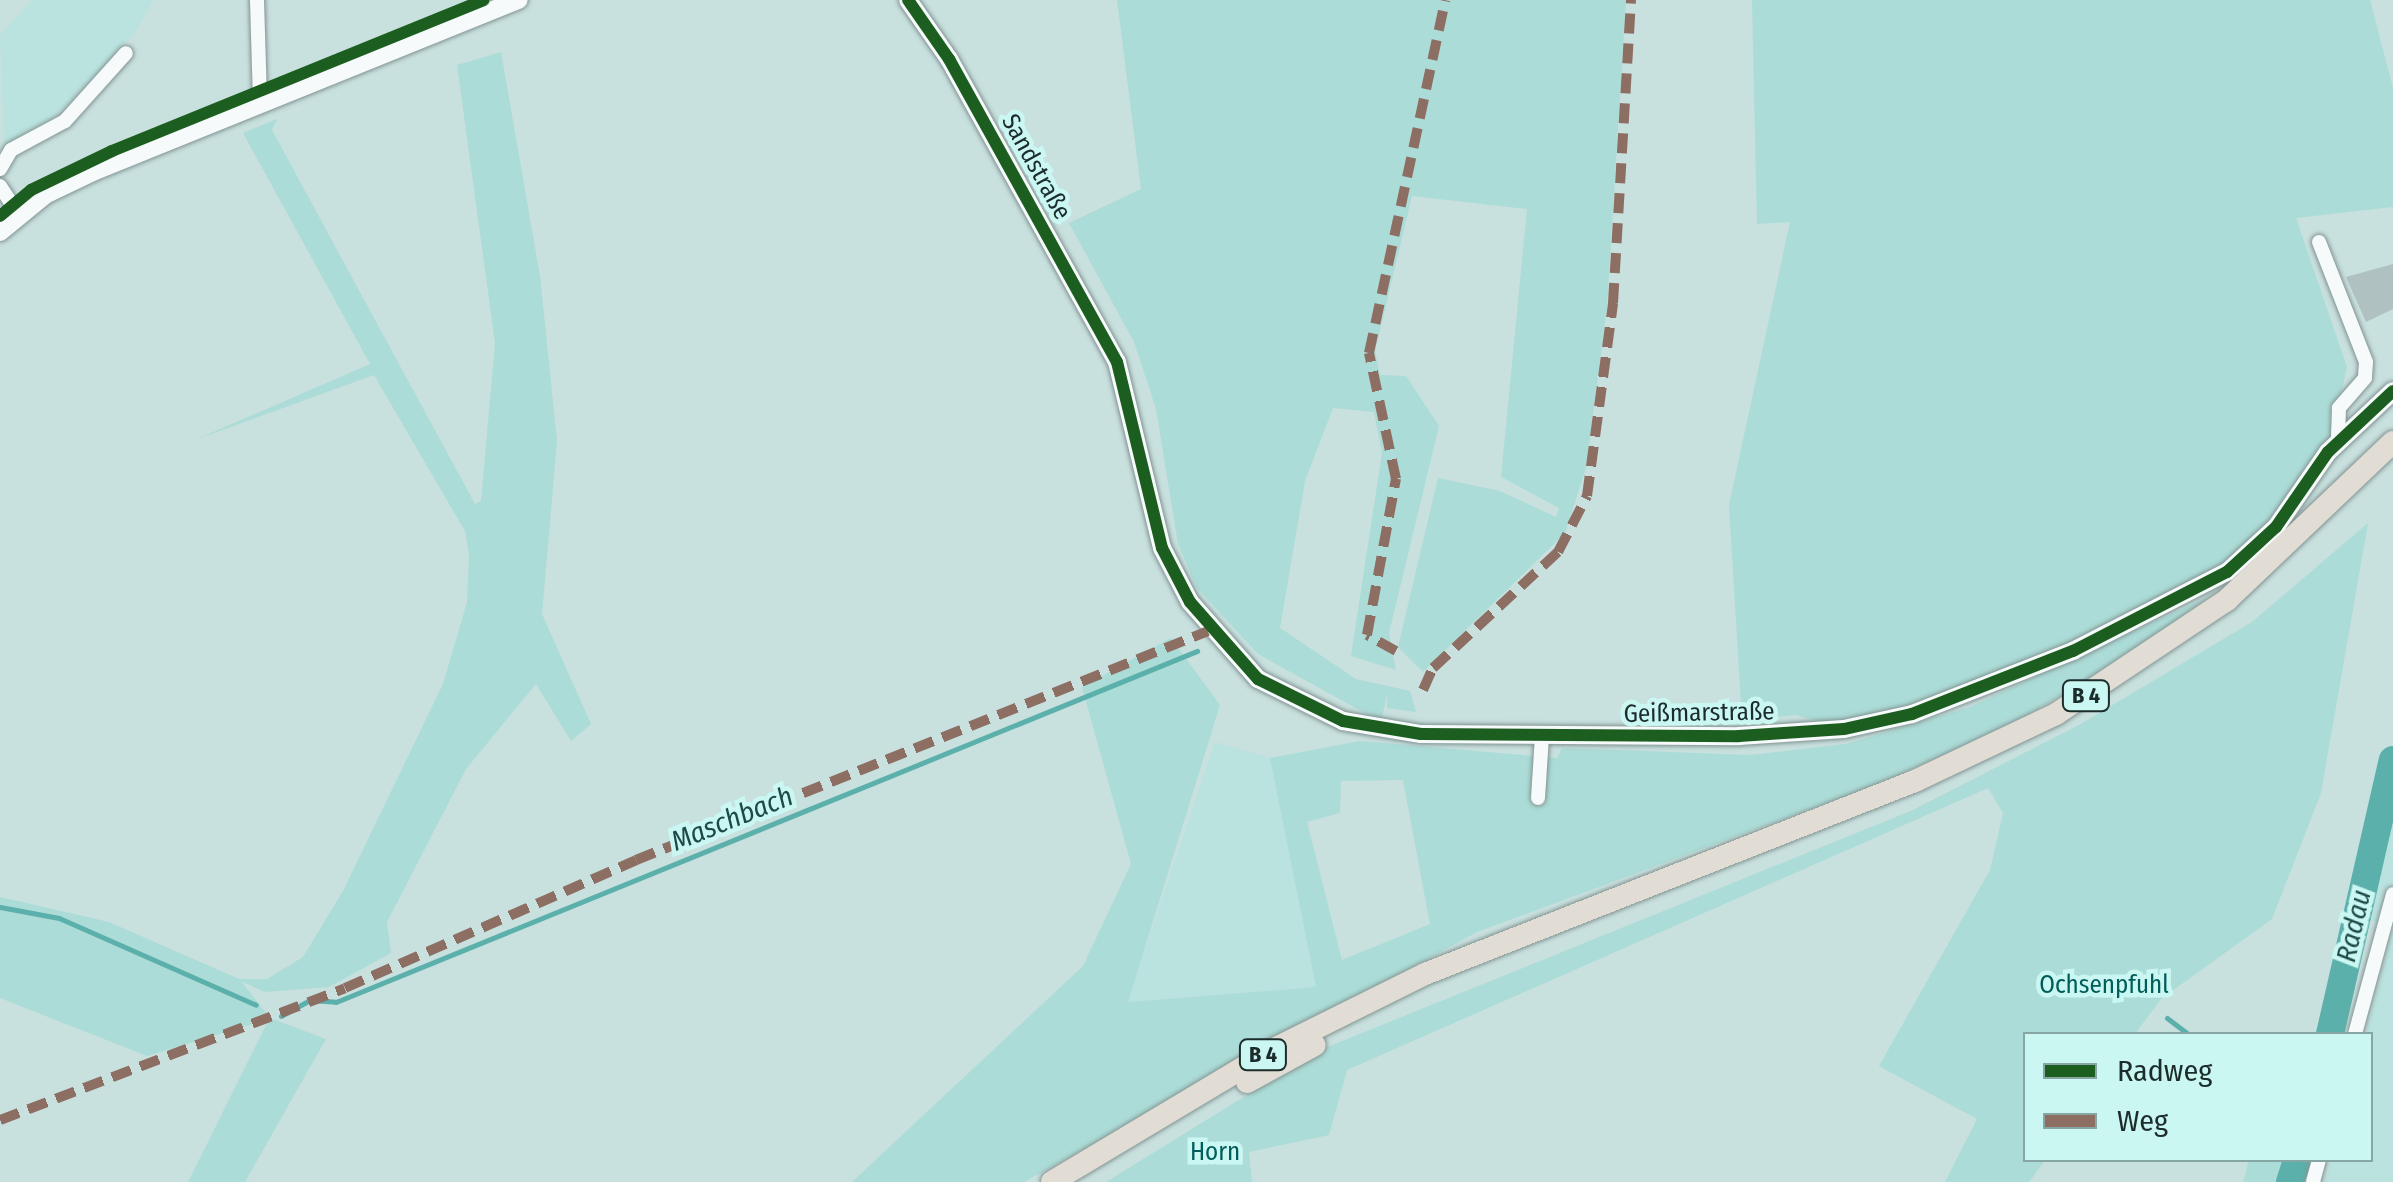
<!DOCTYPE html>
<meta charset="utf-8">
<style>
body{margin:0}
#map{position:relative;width:2393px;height:1182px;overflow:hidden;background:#c8e0de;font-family:"Fira Sans Condensed",sans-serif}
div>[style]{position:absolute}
.built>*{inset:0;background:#bae2df}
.green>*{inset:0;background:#acdcd7}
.stream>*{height:5px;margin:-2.5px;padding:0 2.5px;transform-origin:2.5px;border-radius:2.5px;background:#5cb0ab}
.river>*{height:28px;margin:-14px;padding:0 14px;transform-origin:14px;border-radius:14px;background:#5cb0ab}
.building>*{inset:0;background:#afc2c1}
.roads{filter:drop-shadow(0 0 2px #829493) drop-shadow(0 0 2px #829493)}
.minor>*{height:14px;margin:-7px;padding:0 7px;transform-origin:7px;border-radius:7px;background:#f7fafa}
.tertiary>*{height:18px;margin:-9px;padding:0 9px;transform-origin:9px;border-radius:9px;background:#f7fafa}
.trunk>*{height:22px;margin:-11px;padding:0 11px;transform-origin:11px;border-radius:11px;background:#e1dcd4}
.quiet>*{height:10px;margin-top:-5px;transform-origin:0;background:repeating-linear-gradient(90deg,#8d6e63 0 20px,transparent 0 30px)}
.cycleway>*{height:12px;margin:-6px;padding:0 6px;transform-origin:6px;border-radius:6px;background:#1b5e20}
span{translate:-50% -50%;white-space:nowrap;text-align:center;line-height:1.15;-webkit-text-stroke:9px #cbf7f3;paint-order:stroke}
.shield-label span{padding:2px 8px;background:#cbf7f3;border:2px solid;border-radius:8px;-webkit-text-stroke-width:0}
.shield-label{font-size:22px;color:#1b2c2b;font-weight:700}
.street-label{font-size:25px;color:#1b2c2b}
.park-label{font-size:25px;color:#005d59}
.water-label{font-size:28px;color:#1c4a47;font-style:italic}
.legend{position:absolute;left:2023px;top:1032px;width:350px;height:130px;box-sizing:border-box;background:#cbf7f3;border:2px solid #85a6a3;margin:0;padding:12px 18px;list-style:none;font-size:30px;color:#1b2c2b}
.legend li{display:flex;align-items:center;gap:20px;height:50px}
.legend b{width:50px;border:2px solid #85a6a3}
</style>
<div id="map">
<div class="built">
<div style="clip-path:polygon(32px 0,153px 0,136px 32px,50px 123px,4px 144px,0 35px)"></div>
<div style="clip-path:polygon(1215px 742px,1270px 758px,1316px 987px,1127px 1002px)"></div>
<div style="clip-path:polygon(2393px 813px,2393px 928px,2367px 919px)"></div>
<div style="clip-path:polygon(2393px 929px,2393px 1182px,2325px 1182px,2332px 1160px,2370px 1160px,2366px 1034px)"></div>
</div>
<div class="green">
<div style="clip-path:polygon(1117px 0,1626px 0,1607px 307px,1586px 468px,1565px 533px,1423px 672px,1398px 647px,1438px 478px,1500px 491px,1556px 517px,1559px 508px,1501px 477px,1527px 209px,1412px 196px,1375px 351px,1380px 375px,1406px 376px,1439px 426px,1389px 633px,1396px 670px,1351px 656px,1382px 453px,1374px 412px,1333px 408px,1305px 481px,1280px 628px,1356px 679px,1410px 691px,1416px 712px,1387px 708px,1387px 695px,1381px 722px,1258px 654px,1197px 588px,1178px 544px,1156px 409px,1134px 342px,1069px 223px,1141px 189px)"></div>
<div style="clip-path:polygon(1752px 0,2370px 0,2393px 88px,2393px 207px,2296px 218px,2347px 367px,2328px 452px,2254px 551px,2073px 651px,1844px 729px,1796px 715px,1742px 720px,1729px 505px,1790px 222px,1757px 224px)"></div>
<div style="clip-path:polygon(501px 52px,540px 276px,557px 441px,542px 614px,591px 724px,571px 741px,536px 684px,466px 769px,387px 922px,391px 953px,329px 987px,265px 992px,241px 981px,270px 1018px,326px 1039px,245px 1182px,188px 1182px,269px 1019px,147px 1056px,0 998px,0 897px,109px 922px,239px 979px,267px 979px,303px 957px,343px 891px,443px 684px,467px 602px,469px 555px,465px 531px,374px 375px,195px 440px,370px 364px,243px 133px,277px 119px,272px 130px,475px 504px,481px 501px,495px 343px,457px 65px)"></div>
<div style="clip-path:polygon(2368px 523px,2321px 793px,2272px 919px,2161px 999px,2135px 1034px,2026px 1034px,2026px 1160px,2045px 1160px,2029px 1182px,1945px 1182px,1977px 1119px,1879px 1066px,1990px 870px,2003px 813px,1988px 788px,1347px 1070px,1329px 1135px,1249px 1152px,1252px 1182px,1106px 1182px,1320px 1050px,1913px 810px,2079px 725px,2252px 622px)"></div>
<div style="clip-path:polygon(evenodd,2208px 597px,2125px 658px,2008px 726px,1875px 785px,1477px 932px,1024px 1182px,852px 1182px,1083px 966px,1131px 864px,1082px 687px,1171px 638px,1220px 705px,1128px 1002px,1316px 987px,1270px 758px,1360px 741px,1557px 758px,1562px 748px,1750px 755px,1846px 744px,1970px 707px,2208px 597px,1403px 780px,1430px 924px,1342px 960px,1307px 822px,1340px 813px,1341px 781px,1403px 780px)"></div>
<div style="clip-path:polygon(2249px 1160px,2307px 1160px,2301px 1182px,2243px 1182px)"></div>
</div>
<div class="stream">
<div style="left:0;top:907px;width:60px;rotate:10.6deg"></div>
<div style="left:59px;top:918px;width:215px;rotate:23.8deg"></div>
<div style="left:281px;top:1016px;width:33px;rotate:-29deg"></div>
<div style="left:310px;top:1000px;width:26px;rotate:4deg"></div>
<div style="left:336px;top:1002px;width:930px;rotate:-22.18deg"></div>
<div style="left:2167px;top:1018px;width:26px;rotate:37deg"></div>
</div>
<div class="river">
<div style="left:2330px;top:1034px;width:281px;rotate:-77.1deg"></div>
<div style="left:2290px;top:1182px;width:23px;rotate:-72deg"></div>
</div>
<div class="building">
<div style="clip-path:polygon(2393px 264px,2393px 309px,2366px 322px,2346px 277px)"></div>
</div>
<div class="roads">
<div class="minor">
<div style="left:257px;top:0;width:104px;rotate:88.3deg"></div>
<div style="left:0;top:169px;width:22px;rotate:-60deg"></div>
<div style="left:11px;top:150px;width:61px;rotate:-28.2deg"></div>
<div style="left:65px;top:121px;width:91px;rotate:-48.1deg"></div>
<div style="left:0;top:186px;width:35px;rotate:57deg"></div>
<div style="left:2319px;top:242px;width:129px;rotate:68.6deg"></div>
<div style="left:2366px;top:362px;width:16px;rotate:94deg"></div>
<div style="left:2365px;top:378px;width:40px;rotate:131deg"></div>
<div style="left:2339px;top:408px;width:34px;rotate:92deg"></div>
<div style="left:1538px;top:798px;width:62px;rotate:-86.3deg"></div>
<div style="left:2355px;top:1034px;width:145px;rotate:-74.8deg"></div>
<div style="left:2313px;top:1182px;width:23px;rotate:-75deg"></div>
</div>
<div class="tertiary">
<div style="left:908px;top:0;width:72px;rotate:55.2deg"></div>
<div style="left:949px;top:59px;width:346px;rotate:61deg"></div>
<div style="left:1117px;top:362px;width:191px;rotate:76.4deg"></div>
<div style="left:1162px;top:548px;width:61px;rotate:62.6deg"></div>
<div style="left:1190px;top:602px;width:103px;rotate:48.6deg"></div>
<div style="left:1258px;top:679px;width:95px;rotate:26.3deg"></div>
<div style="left:1343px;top:721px;width:79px;rotate:9.5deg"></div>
<div style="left:1421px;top:734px;width:318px;rotate:0.4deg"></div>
<div style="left:1739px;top:736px;width:105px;rotate:-3.8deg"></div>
<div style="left:1844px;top:729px;width:70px;rotate:-12.4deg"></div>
<div style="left:1912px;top:714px;width:173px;rotate:-21.4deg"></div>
<div style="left:2073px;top:651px;width:173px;rotate:-27.2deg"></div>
<div style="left:2227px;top:572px;width:67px;rotate:-42.6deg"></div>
<div style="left:2276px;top:527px;width:91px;rotate:-55.3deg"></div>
<div style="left:2328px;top:452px;width:89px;rotate:-43.2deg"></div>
<div style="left:0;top:232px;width:58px;rotate:-39.4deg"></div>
<div style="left:45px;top:195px;width:55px;rotate:-25.6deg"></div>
<div style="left:95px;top:171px;width:457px;rotate:-22deg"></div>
</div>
<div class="trunk">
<div style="left:1247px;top:1082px;width:77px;rotate:-28.6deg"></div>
<div style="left:1052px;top:1182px;width:259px;rotate:-30.9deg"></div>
<div style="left:1274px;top:1049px;width:169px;rotate:-26.4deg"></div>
<div style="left:1425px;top:974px;width:527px;rotate:-21.5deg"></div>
<div style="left:1915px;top:781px;width:156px;rotate:-25.4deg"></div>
<div style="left:2056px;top:714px;width:206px;rotate:-33.7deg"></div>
<div style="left:2227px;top:600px;width:229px;rotate:-43.6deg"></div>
</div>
</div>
<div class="quiet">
<div style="left:1396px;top:651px;width:33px;rotate:-151deg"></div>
<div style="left:1367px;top:635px;width:159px;rotate:-79.5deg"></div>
<div style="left:1396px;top:479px;width:129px;rotate:-102.1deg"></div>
<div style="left:1369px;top:353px;width:361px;rotate:-77.8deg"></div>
<div style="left:1423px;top:690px;width:24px;rotate:-66deg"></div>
<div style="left:1433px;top:668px;width:171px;rotate:-42.9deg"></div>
<div style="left:1558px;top:552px;width:63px;rotate:-62.6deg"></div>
<div style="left:1587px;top:496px;width:195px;rotate:-82.3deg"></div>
<div style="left:1613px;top:303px;width:304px;rotate:-86.6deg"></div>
<div style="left:0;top:1120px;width:369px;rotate:-20.9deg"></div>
<div style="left:345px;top:988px;width:318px;rotate:-23.7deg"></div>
<div style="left:636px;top:860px;width:616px;rotate:-21.82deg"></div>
</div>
<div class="cycleway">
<div style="left:908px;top:0;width:72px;rotate:55.2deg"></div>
<div style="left:949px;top:59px;width:346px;rotate:61deg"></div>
<div style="left:1117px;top:362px;width:191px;rotate:76.4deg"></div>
<div style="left:1162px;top:548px;width:61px;rotate:62.6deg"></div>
<div style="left:1190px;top:602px;width:103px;rotate:48.6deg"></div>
<div style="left:1258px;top:679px;width:95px;rotate:26.3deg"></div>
<div style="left:1343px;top:721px;width:79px;rotate:9.5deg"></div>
<div style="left:1421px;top:734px;width:318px;rotate:0.4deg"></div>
<div style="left:1739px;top:736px;width:105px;rotate:-3.8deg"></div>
<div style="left:1844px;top:729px;width:70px;rotate:-12.4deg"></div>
<div style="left:1912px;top:714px;width:173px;rotate:-21.4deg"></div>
<div style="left:2073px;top:651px;width:173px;rotate:-27.2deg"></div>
<div style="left:2227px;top:572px;width:67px;rotate:-42.6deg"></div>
<div style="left:2276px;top:527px;width:91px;rotate:-55.3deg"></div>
<div style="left:2328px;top:452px;width:89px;rotate:-43.2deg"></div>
<div style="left:0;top:216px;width:40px;rotate:-40deg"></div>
<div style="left:31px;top:190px;width:90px;rotate:-25.7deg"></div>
<div style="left:112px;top:151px;width:401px;rotate:-22.1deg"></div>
</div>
<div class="shield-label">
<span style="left:2086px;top:696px">B 4</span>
<span style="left:1263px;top:1055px">B 4</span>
</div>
<div class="street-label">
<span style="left:1036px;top:167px;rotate:61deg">Sandstraße</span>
<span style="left:1699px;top:713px;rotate:-1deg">Geißmarstraße</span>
</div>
<div class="park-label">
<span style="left:2104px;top:985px">Ochsenpfuhl</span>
<span style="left:1215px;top:1152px">Horn</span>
</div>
<div class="water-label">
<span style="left:732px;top:819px;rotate:-22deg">Maschbach</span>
<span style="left:2354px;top:926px;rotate:-77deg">Radau</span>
</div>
<ul class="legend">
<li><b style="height:12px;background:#1b5e20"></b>Radweg</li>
<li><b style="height:12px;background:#8d6e63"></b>Weg</li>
</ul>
</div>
